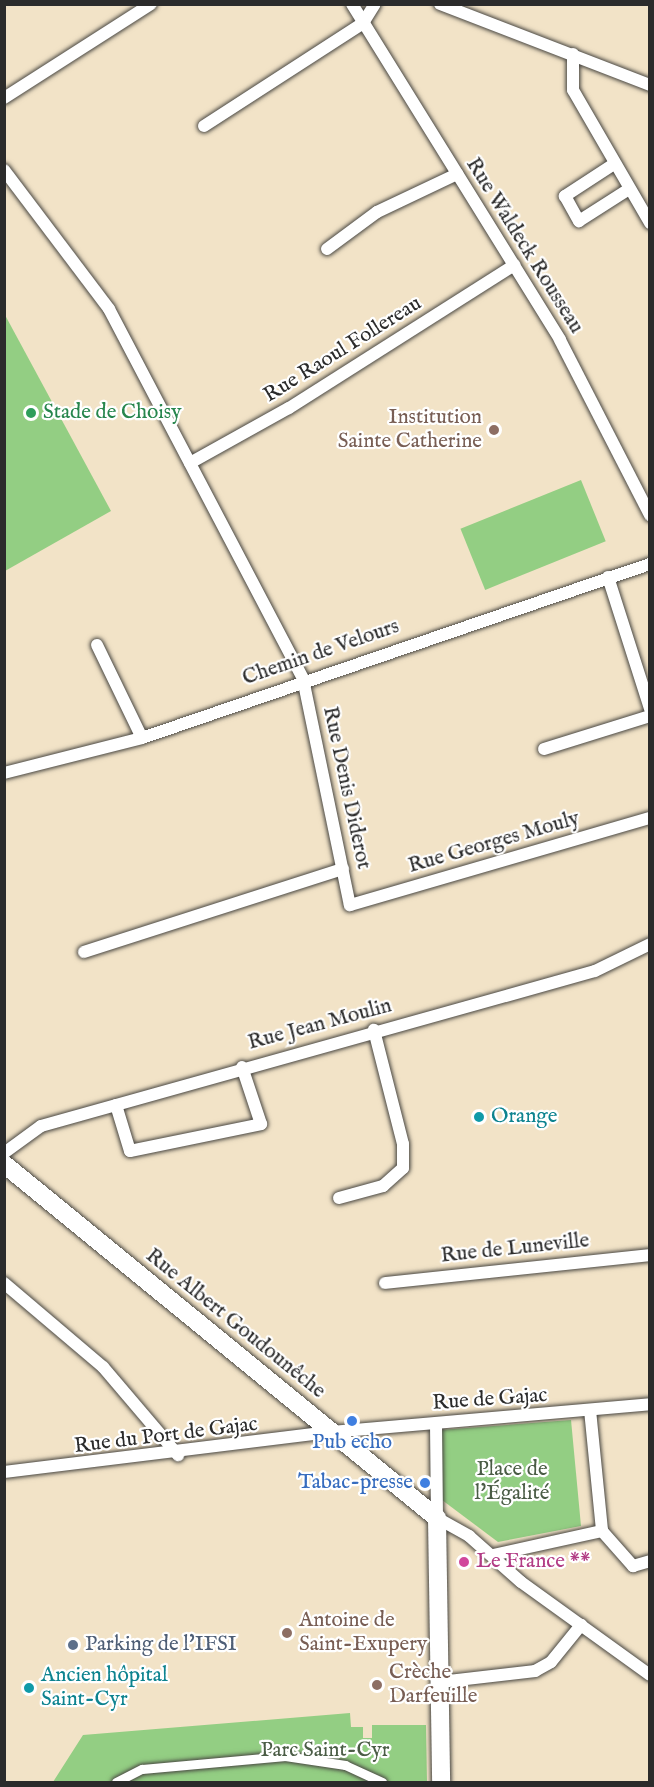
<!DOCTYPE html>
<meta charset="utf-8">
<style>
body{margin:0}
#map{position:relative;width:654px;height:1787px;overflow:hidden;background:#f2e3c7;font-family:"IM FELL English",serif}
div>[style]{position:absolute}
.green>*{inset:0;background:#93ce83;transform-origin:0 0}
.roads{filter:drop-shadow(0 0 2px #494742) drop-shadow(0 0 2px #494742)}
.pedestrian>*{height:9px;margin:-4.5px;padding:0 4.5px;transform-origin:4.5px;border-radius:4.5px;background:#fff}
.minor>*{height:12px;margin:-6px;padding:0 6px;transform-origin:6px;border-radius:6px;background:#fff}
.secondary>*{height:18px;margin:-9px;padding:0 9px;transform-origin:9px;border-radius:9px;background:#fff}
.dots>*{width:16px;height:16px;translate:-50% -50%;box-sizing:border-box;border:3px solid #fff;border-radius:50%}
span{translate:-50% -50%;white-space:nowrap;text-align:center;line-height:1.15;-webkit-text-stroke:4.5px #fff;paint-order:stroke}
.street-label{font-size:21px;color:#2b2b2b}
.leisure-label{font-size:21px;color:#27864d}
.left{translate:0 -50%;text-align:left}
.education-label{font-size:21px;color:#785e54}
.right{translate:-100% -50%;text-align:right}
.culture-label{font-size:21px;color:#0d838f}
.shop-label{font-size:21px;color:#366cbe}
.park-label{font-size:21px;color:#4a5c45}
.hotel-label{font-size:21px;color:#b23c85}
.service-label{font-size:21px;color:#4e5e75}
.frame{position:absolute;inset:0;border:6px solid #2b2b2b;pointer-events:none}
</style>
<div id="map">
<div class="green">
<div style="clip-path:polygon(5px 315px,111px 511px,5px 571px,4px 571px)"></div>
<div style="left:581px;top:480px;width:66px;height:130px;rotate:68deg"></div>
<div style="clip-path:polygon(571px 1420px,581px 1526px,498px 1542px,442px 1500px,440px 1430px)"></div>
<div style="clip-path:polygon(350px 1713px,351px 1727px,363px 1727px,363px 1738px,372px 1738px,372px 1725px,426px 1725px,427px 1782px,53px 1782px,83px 1735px)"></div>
</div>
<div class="roads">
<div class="pedestrian">
<div style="left:116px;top:1782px;width:29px;rotate:-27deg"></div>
<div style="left:142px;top:1769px;width:144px;rotate:-5.2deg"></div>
<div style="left:285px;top:1756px;width:61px;rotate:8.5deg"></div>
<div style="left:345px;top:1765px;width:41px;rotate:24.7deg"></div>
</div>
<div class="minor">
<div style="left:352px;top:4px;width:395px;rotate:58.2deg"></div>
<div style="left:560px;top:340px;width:197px;rotate:62.8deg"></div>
<div style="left:440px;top:4px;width:225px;rotate:21.1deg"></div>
<div style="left:573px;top:54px;width:36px;rotate:90deg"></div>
<div style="left:573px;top:90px;width:154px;rotate:59.9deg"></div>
<div style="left:4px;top:98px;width:174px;rotate:-32.6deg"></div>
<div style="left:204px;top:126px;width:189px;rotate:-32.9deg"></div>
<div style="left:363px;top:23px;width:22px;rotate:-58deg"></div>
<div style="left:614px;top:164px;width:59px;rotate:146.9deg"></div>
<div style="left:565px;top:196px;width:29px;rotate:61deg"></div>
<div style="left:579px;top:221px;width:59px;rotate:-32.6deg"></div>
<div style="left:4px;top:170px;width:174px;rotate:52.9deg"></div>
<div style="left:109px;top:309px;width:418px;rotate:62.3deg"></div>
<div style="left:303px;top:679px;width:231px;rotate:78.3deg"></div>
<div style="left:350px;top:905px;width:312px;rotate:-16.2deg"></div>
<div style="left:327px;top:249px;width:62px;rotate:-36.5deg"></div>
<div style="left:377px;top:212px;width:89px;rotate:-25.4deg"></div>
<div style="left:190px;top:463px;width:113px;rotate:-29.1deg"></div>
<div style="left:289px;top:408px;width:267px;rotate:-32.4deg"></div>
<div style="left:608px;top:577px;width:139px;rotate:72.3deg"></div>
<div style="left:97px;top:645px;width:103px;rotate:64.2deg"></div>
<div style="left:544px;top:749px;width:111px;rotate:-17.3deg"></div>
<div style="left:4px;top:773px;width:142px;rotate:-14.2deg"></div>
<div style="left:142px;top:738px;width:537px;rotate:-18.91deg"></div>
<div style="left:84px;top:952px;width:272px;rotate:-17.8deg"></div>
<div style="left:116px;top:1105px;width:48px;rotate:73.1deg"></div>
<div style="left:130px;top:1151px;width:134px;rotate:-11.6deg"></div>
<div style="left:261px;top:1124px;width:60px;rotate:-108.4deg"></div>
<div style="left:4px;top:1153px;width:46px;rotate:-36.1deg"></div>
<div style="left:41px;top:1126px;width:575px;rotate:-15.63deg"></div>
<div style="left:595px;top:971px;width:61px;rotate:-26.1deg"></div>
<div style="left:339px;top:1198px;width:46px;rotate:-15.3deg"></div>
<div style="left:383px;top:1186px;width:27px;rotate:-42deg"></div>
<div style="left:403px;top:1168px;width:24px;rotate:-90deg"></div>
<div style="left:403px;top:1144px;width:118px;rotate:-104.3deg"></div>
<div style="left:4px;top:1283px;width:130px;rotate:40.3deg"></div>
<div style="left:103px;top:1367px;width:116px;rotate:49.6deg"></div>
<div style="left:385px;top:1283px;width:266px;rotate:-6deg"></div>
<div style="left:590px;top:1410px;width:122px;rotate:84.3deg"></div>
<div style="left:602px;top:1531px;width:47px;rotate:48.5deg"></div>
<div style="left:633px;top:1566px;width:18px;rotate:-16deg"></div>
<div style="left:436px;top:1424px;width:94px;rotate:89.4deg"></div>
<div style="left:437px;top:1518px;width:37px;rotate:29deg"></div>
<div style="left:469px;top:1536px;width:69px;rotate:41.5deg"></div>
<div style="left:521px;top:1582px;width:159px;rotate:35.8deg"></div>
<div style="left:4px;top:1472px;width:330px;rotate:-7deg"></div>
<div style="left:332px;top:1432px;width:319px;rotate:-5deg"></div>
<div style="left:493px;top:1555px;width:112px;rotate:-12.4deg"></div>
<div style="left:440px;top:1682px;width:96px;rotate:-6.6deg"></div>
<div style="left:535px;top:1671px;width:18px;rotate:-29deg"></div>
<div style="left:551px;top:1662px;width:48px;rotate:-51deg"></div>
</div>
<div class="secondary">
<div style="left:4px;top:1164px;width:559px;rotate:39.27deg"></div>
<div style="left:437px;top:1518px;width:264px;rotate:89.1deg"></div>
</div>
</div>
<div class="dots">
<div style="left:31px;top:413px;background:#2e9e5b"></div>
<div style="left:494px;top:430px;background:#8d6e63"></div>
<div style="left:479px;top:1117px;background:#0f9aa8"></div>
<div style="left:352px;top:1421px;background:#3f7fe0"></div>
<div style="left:425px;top:1483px;background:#3f7fe0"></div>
<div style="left:464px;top:1562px;background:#d1479c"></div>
<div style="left:287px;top:1633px;background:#8d6e63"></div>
<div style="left:73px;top:1645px;background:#5c6f8a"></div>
<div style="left:377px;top:1685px;background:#8d6e63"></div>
<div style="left:29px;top:1688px;background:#0f9aa8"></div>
</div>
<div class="street-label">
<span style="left:524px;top:246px;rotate:58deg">Rue Waldeck Rousseau</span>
<span style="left:343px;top:350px;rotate:-32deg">Rue Raoul Follereau</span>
<span style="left:321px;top:653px;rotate:-19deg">Chemin de Velours</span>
<span style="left:346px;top:788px;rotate:78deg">Rue Denis Diderot</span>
<span style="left:494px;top:843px;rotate:-16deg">Rue Georges Mouly</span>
<span style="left:320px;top:1025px;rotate:-15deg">Rue Jean Moulin</span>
<span style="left:515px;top:1249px;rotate:-6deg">Rue de Luneville</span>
<span style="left:235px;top:1324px;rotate:39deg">Rue Albert Goudounêche</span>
<span style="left:490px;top:1400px;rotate:-4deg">Rue de Gajac</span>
<span style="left:166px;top:1436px;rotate:-7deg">Rue du Port de Gajac</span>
</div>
<div class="leisure-label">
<span class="left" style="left:43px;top:413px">Stade de Choisy</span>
</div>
<div class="education-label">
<span class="right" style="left:482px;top:430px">Institution<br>Sainte Catherine</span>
<span class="left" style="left:299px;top:1633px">Antoine de<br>Saint-Exupery</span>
<span class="left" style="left:389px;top:1685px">Crèche<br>Darfeuille</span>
</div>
<div class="culture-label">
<span class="left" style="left:491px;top:1117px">Orange</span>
<span class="left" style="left:41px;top:1688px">Ancien hôpital<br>Saint-Cyr</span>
</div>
<div class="shop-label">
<span style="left:352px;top:1443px">Pub echo</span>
<span class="right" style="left:413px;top:1483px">Tabac-presse</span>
</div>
<div class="park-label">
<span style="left:512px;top:1482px">Place de<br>l'Égalité</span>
<span style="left:325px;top:1751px">Parc Saint-Cyr</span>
</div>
<div class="hotel-label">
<span class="left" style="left:476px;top:1562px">Le France **</span>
</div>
<div class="service-label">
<span class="left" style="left:85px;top:1645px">Parking de l'IFSI</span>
</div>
<div class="frame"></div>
</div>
